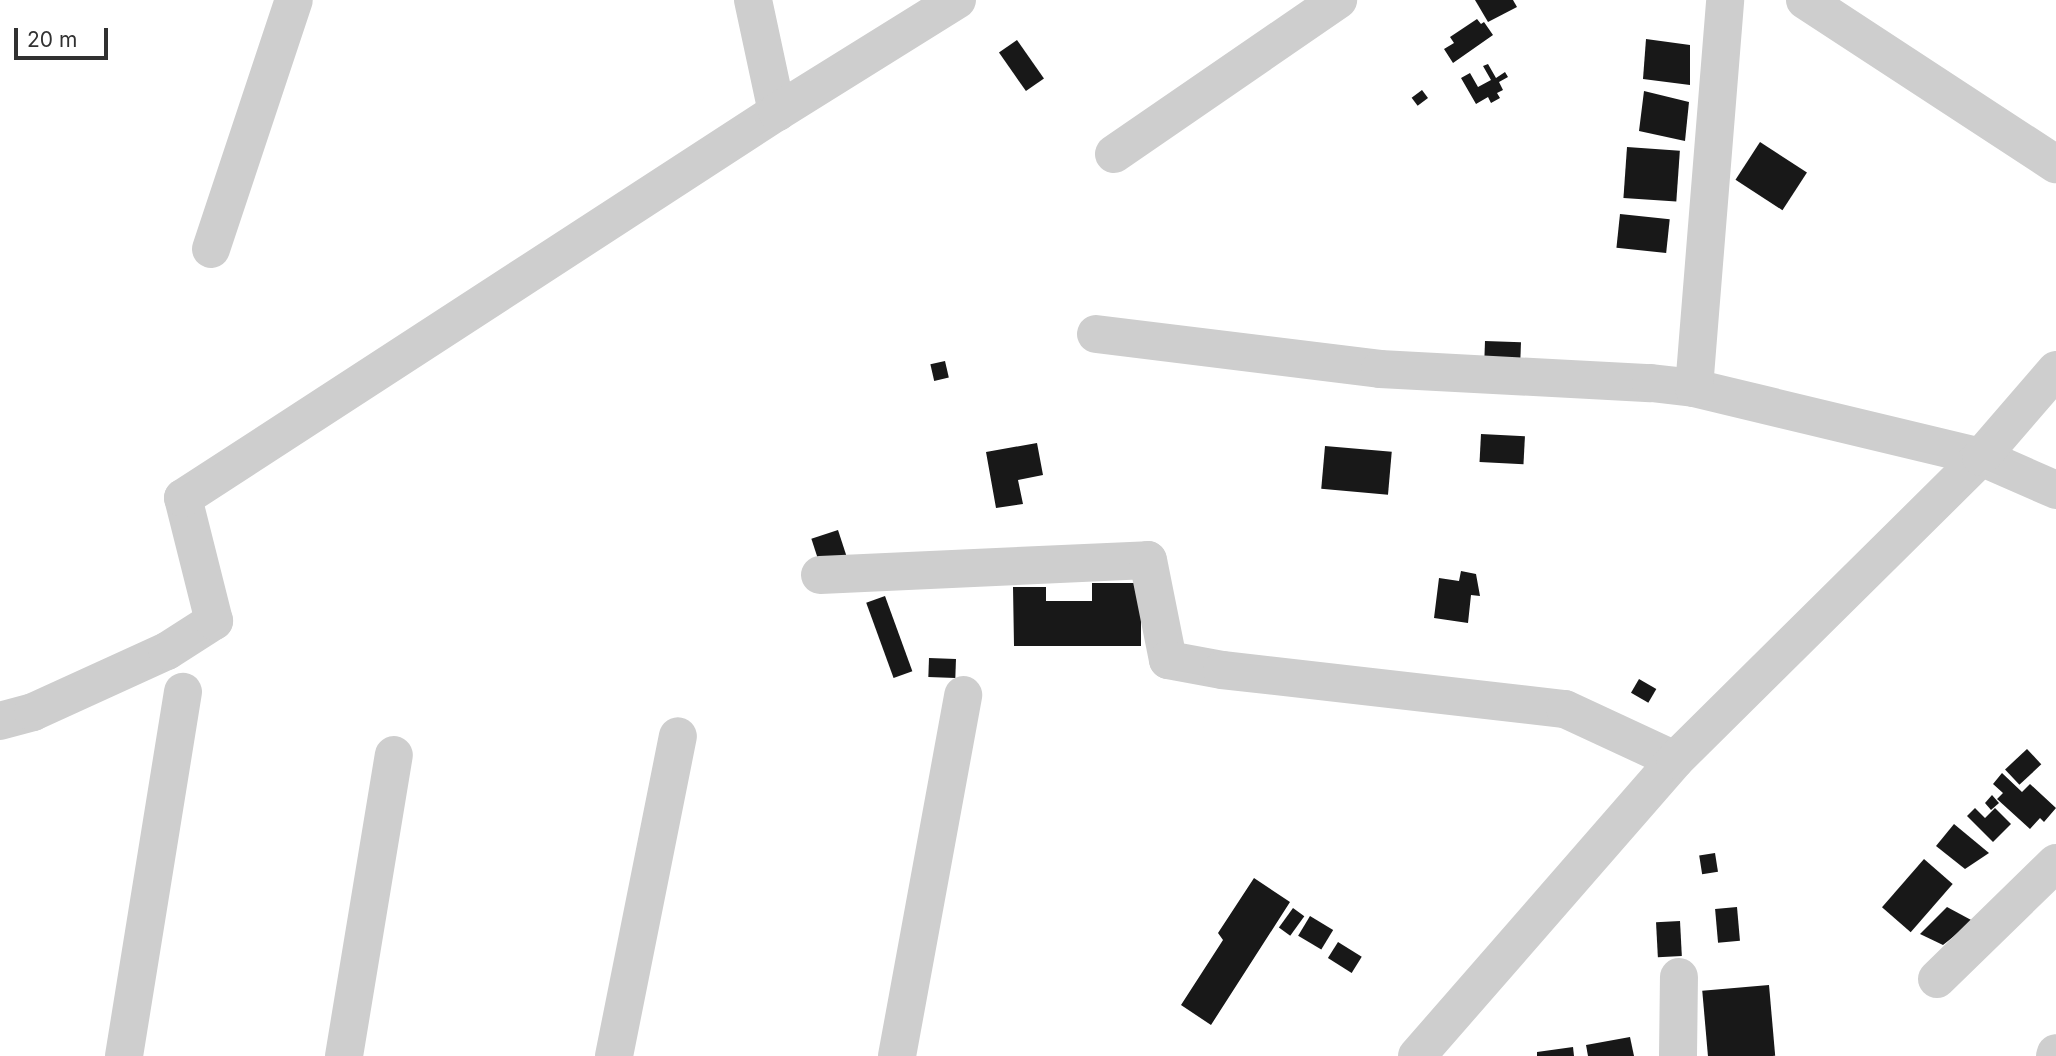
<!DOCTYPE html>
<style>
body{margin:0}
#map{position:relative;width:2056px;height:1056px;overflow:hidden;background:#fff;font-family:Inter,sans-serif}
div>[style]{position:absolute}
.building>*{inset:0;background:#181818;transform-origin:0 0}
.street>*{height:38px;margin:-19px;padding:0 19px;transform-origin:19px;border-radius:19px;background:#cecece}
span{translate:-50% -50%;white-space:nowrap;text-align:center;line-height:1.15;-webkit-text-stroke:7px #fff;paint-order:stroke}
.scale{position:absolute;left:14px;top:28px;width:94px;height:32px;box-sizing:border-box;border:4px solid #313131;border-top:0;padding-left:9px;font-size:21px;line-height:24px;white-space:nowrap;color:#313131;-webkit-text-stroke:5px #fff;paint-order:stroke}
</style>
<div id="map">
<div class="building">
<div style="clip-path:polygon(1475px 0,1513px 0,1517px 7px,1488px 22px)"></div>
<div style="clip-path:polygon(1477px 19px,1481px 24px,1484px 22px,1493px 35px,1453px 63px,1444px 49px,1454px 43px,1450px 37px)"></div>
<div style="clip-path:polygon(1646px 39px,1690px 45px,1690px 85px,1643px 79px)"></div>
<div style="left:1017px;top:40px;width:47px;height:22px;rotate:55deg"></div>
<div style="clip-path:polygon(1488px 64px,1496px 78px,1505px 72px,1508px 77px,1499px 82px,1503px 90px,1497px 93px,1500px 98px,1491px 103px,1488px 97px,1476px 104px,1461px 78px,1470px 73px,1478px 87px,1491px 80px,1483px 66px)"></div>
<div style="left:1422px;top:90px;width:10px;height:13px;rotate:53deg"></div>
<div style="clip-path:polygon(1644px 91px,1689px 102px,1685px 141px,1639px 131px)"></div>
<div style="left:1760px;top:142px;width:56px;height:45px;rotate:33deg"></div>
<div style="left:1627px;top:147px;width:53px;height:51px;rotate:4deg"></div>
<div style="left:1620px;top:214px;width:50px;height:34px;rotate:6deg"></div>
<div style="left:1485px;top:341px;width:36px;height:22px;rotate:2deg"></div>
<div style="left:945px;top:361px;width:17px;height:15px;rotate:77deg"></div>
<div style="left:1481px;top:434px;width:44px;height:28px;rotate:3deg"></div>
<div style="clip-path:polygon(1037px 443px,1043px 475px,1018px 480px,1023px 504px,996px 508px,986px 452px)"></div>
<div style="left:1325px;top:446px;width:67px;height:43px;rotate:5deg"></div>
<div style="left:838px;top:530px;width:29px;height:28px;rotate:72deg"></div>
<div style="clip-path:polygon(1461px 571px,1476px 574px,1480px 596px,1471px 595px,1468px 623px,1434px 618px,1439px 578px,1459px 581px)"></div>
<div style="clip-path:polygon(1092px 583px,1141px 583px,1141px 646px,1014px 646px,1013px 587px,1046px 587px,1046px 601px,1092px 601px)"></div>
<div style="left:885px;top:596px;width:80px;height:20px;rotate:70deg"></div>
<div style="left:929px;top:658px;width:27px;height:19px;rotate:2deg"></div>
<div style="left:1639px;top:679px;width:20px;height:16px;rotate:30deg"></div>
<div style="left:2027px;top:749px;width:21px;height:30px;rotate:47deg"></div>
<div style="clip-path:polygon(2002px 773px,2022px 792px,2030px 784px,2056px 808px,2044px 822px,2040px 818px,2030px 829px,1997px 799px,2003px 793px,1993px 784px)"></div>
<div style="clip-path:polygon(1992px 795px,1999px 803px,1991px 810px,1985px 803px)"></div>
<div style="clip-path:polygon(1975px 808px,1985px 818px,1995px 808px,2011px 824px,1993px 842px,1967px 816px)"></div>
<div style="clip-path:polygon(1954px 824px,1989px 853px,1965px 869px,1936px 846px)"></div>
<div style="left:1715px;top:853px;width:19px;height:16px;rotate:81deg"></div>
<div style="left:1924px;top:859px;width:38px;height:64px;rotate:41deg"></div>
<div style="clip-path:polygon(1254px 878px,1290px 902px,1211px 1025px,1181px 1005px,1223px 940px,1218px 933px)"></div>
<div style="left:1737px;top:907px;width:34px;height:22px;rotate:85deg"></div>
<div style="clip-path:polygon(1947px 907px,1973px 921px,1943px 945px,1920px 934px)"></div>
<div style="left:1293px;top:908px;width:14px;height:24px;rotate:36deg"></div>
<div style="left:1310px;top:916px;width:27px;height:23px;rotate:31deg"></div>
<div style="left:1680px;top:921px;width:35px;height:24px;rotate:87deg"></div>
<div style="left:1338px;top:942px;width:28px;height:19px;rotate:32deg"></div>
<div style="left:1769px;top:985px;width:71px;height:67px;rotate:85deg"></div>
<div style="clip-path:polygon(1630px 1037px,1634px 1056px,1588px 1056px,1586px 1045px)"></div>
<div style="clip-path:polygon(1573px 1047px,1574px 1056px,1537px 1056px,1537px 1052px)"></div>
</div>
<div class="street">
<div style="left:753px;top:0;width:115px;rotate:77.9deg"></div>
<div style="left:1805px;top:0;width:300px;rotate:33.2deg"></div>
<div style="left:1114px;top:154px;width:272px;rotate:-34.5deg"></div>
<div style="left:211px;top:249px;width:262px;rotate:-71.6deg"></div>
<div style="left:1096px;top:334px;width:286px;rotate:7deg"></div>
<div style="left:1380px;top:369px;width:271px;rotate:3deg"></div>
<div style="left:1651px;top:383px;width:43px;rotate:6.6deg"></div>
<div style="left:1694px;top:388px;width:295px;rotate:13.5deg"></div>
<div style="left:1981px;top:457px;width:82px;rotate:23.7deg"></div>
<div style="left:1694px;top:388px;width:389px;rotate:-85.4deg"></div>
<div style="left:820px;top:575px;width:328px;rotate:-2.6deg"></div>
<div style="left:1148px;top:560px;width:102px;rotate:78.7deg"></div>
<div style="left:1168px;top:660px;width:55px;rotate:10.5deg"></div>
<div style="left:1222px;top:670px;width:345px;rotate:6.5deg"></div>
<div style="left:1565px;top:709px;width:121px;rotate:24.9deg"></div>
<div style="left:0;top:721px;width:34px;rotate:-15deg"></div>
<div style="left:33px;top:712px;width:147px;rotate:-24.5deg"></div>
<div style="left:167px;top:651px;width:56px;rotate:-32.6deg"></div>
<div style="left:214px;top:621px;width:127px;rotate:-104.1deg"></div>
<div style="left:183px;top:498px;width:708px;rotate:-33.02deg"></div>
<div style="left:777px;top:112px;width:212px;rotate:-31.9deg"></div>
<div style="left:1937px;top:979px;width:166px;rotate:-44.3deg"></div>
<div style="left:124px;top:1056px;width:369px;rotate:-80.8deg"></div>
<div style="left:344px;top:1056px;width:305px;rotate:-80.6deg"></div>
<div style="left:614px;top:1056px;width:326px;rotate:-78.7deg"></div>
<div style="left:897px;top:1056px;width:367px;rotate:-79.6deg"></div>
<div style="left:1417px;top:1056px;width:393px;rotate:-48.9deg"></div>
<div style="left:1675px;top:760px;width:431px;rotate:-44.7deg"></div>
<div style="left:1981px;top:457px;width:115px;rotate:-49.2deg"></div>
<div style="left:1678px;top:1056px;width:79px;rotate:-89.3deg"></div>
<div style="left:2055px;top:1056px;width:3px;rotate:-72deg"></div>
</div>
<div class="scale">20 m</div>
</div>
